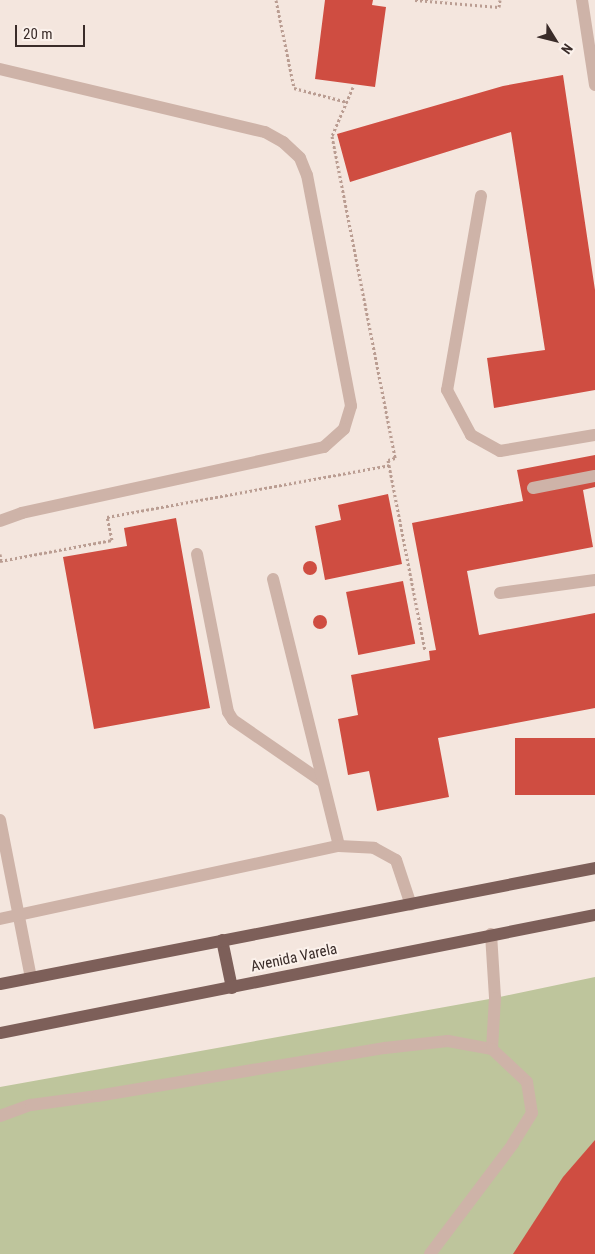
<!DOCTYPE html>
<style>
body{margin:0}
#map{position:relative;width:595px;height:1254px;overflow:hidden;background:#f4e6de;font-family:"Roboto Condensed",sans-serif}
div>[style]{position:absolute}
.green>*{inset:0;background:#bec59c}
.building>*{inset:0;background:#cf4d41;transform-origin:0 0}
.round{border-radius:50%}
.path>*{height:3px;margin-top:-1.5px;transform-origin:0;background:repeating-linear-gradient(90deg,#ba9d92 0 2.5px,transparent 0 5px)}
.minor>*{height:12px;margin:-6px;padding:0 6px;transform-origin:6px;border-radius:6px;background:#ceb3a8}
.major>*{height:12px;margin:-6px;padding:0 6px;transform-origin:6px;border-radius:6px;background:#7d5f59}
span{translate:-50% -50%;white-space:nowrap;text-align:center;line-height:1.15;-webkit-text-stroke:4px #fbf1eb;paint-order:stroke}
.street-label{font-size:15px;color:#3a2c29}
.north{position:absolute;left:530px;top:15px;width:50px;height:50px;-webkit-text-stroke:4px #fbf1eb;paint-order:stroke;rotate:126deg;font-size:14px;font-weight:700;line-height:20px;text-align:center;color:#3a2c29}
.north::after{content:'';display:block;margin:auto;width:18px;height:22px;background:#3a2c29;clip-path:polygon(50% 0,100% 100%,50% 72%,0 100%)}
.scale{position:absolute;left:15px;top:25px;width:70px;height:22px;box-sizing:border-box;border:2px solid #3a2c29;border-top:0;padding-left:6px;font-size:15px;line-height:18px;white-space:nowrap;color:#3a2c29;-webkit-text-stroke:4px #fbf1eb;paint-order:stroke}
</style>
<div id="map">
<div class="green">
<div style="clip-path:polygon(595px 977px,595px 1254px,0 1254px,0 1087px,495px 998px)"></div>
</div>
<div class="building">
<div style="clip-path:polygon(325px 0,373px 0,372px 5px,386px 7px,375px 87px,315px 79px)"></div>
<div style="clip-path:polygon(563px 75px,595px 290px,595px 390px,494px 408px,487px 358px,545px 350px,511px 132px,350px 182px,337px 134px,503px 86px)"></div>
<div style="clip-path:polygon(595px 455px,595px 487px,583px 490px,593px 547px,467px 571px,479px 635px,595px 613px,595px 708px,438px 738px,449px 797px,377px 811px,369px 771px,348px 775px,338px 719px,358px 715px,351px 675px,430px 660px,429px 651px,436px 650px,412px 523px,523px 501px,517px 470px)"></div>
<div style="clip-path:polygon(388px 494px,402px 564px,325px 580px,315px 526px,341px 520px,338px 505px)"></div>
<div style="clip-path:polygon(176px 518px,210px 708px,94px 729px,63px 557px,127px 546px,124px 528px)"></div>
<div class="round" style="left:303px;top:561px;width:14px;height:14px"></div>
<div style="left:403px;top:581px;width:64px;height:58px;rotate:79deg"></div>
<div class="round" style="left:313px;top:615px;width:14px;height:14px"></div>
<div style="left:595px;top:738px;width:57px;height:80px;rotate:90deg"></div>
<div style="clip-path:polygon(595px 1140px,595px 1254px,513px 1254px,563px 1177px)"></div>
</div>
<div class="path">
<div style="left:276px;top:0;width:90px;rotate:78.4deg"></div>
<div style="left:294px;top:88px;width:55px;rotate:14.8deg"></div>
<div style="left:415px;top:0;width:84px;rotate:4.8deg"></div>
<div style="left:499px;top:7px;width:7px;rotate:-82deg"></div>
<div style="left:353px;top:87px;width:53px;rotate:113.2deg"></div>
<div style="left:332px;top:136px;width:328px;rotate:78.9deg"></div>
<div style="left:395px;top:458px;width:7px;rotate:164deg"></div>
<div style="left:388px;top:460px;width:194px;rotate:79deg"></div>
<div style="left:0;top:554px;width:6px;rotate:81deg"></div>
<div style="left:0;top:561px;width:114px;rotate:-10.6deg"></div>
<div style="left:112px;top:540px;width:24px;rotate:-102deg"></div>
<div style="left:107px;top:517px;width:287px;rotate:-10.4deg"></div>
</div>
<div class="minor">
<div style="left:582px;top:0;width:86px;rotate:81.3deg"></div>
<div style="left:0;top:69px;width:272px;rotate:13.4deg"></div>
<div style="left:265px;top:132px;width:21px;rotate:29deg"></div>
<div style="left:283px;top:142px;width:23px;rotate:43deg"></div>
<div style="left:300px;top:158px;width:18px;rotate:68deg"></div>
<div style="left:307px;top:175px;width:235px;rotate:79.2deg"></div>
<div style="left:351px;top:406px;width:24px;rotate:107deg"></div>
<div style="left:344px;top:429px;width:27px;rotate:138deg"></div>
<div style="left:324px;top:447px;width:309px;rotate:167.7deg"></div>
<div style="left:22px;top:513px;width:23px;rotate:160deg"></div>
<div style="left:481px;top:196px;width:197px;rotate:99.9deg"></div>
<div style="left:447px;top:390px;width:51px;rotate:61.9deg"></div>
<div style="left:471px;top:435px;width:33px;rotate:29deg"></div>
<div style="left:500px;top:451px;width:96px;rotate:-9.6deg"></div>
<div style="left:533px;top:488px;width:63px;rotate:-11deg"></div>
<div style="left:197px;top:554px;width:161px;rotate:78.9deg"></div>
<div style="left:228px;top:712px;width:9px;rotate:58deg"></div>
<div style="left:233px;top:720px;width:109px;rotate:34.6deg"></div>
<div style="left:273px;top:579px;width:275px;rotate:76.1deg"></div>
<div style="left:500px;top:593px;width:96px;rotate:-7.8deg"></div>
<div style="left:0;top:820px;width:161px;rotate:78.9deg"></div>
<div style="left:0;top:919px;width:347px;rotate:-12.2deg"></div>
<div style="left:339px;top:846px;width:35px;rotate:3deg"></div>
<div style="left:374px;top:848px;width:25px;rotate:29deg"></div>
<div style="left:396px;top:860px;width:47px;rotate:71.6deg"></div>
<div style="left:491px;top:934px;width:64px;rotate:86.4deg"></div>
<div style="left:495px;top:998px;width:51px;rotate:93.4deg"></div>
<div style="left:0;top:1116px;width:33px;rotate:-20deg"></div>
<div style="left:31px;top:1105px;width:67px;rotate:-7.8deg"></div>
<div style="left:97px;top:1096px;width:292px;rotate:-9.5deg"></div>
<div style="left:385px;top:1048px;width:63px;rotate:-6.3deg"></div>
<div style="left:448px;top:1041px;width:45px;rotate:10.3deg"></div>
<div style="left:492px;top:1049px;width:48px;rotate:43.3deg"></div>
<div style="left:527px;top:1082px;width:31px;rotate:81deg"></div>
<div style="left:532px;top:1113px;width:36px;rotate:122deg"></div>
<div style="left:513px;top:1144px;width:138px;rotate:127deg"></div>
</div>
<div class="major">
<div style="left:222px;top:940px;width:49px;rotate:78.2deg"></div>
<div style="left:0;top:984px;width:606px;rotate:-11.03deg"></div>
<div style="left:0;top:1033px;width:607px;rotate:-11.22deg"></div>
</div>
<div class="street-label">
<span style="left:294px;top:958px;rotate:-12deg">Avenida Varela</span>
</div>
<div class="north">N</div>
<div class="scale">20 m</div>
</div>
